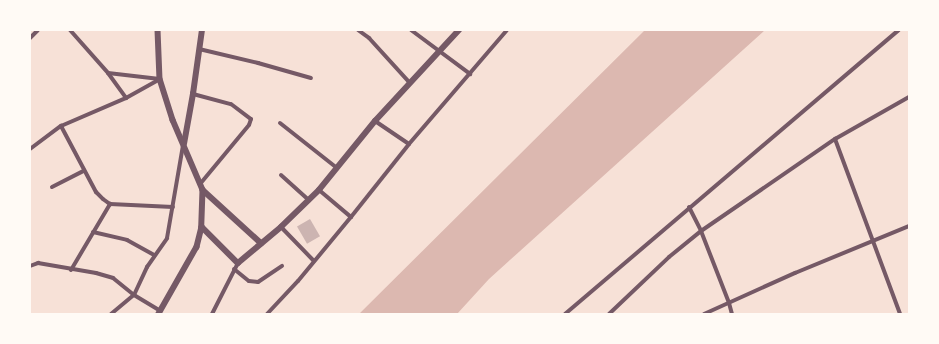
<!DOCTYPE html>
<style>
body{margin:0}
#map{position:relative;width:939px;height:344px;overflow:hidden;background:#f7e1d7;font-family:"Varela Round",sans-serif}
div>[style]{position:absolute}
.water>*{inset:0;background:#dcb8b0}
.building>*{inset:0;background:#ccb4b1;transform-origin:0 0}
.minor>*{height:4px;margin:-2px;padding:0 2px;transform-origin:2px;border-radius:2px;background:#755966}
.tertiary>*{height:5.5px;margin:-2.75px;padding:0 2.75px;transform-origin:2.75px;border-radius:2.75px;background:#755966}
span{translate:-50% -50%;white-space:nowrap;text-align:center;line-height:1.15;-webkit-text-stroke:4px #fffaf5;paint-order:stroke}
.frame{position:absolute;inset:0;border:31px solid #fffaf5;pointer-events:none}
</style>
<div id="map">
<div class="water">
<div style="clip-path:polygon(645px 30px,765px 30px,489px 279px,457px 314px,359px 314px)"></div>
</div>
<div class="building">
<div style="left:310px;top:219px;width:20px;height:15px;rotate:60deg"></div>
</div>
<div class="minor">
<div style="left:70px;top:30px;width:57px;rotate:48.5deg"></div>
<div style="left:108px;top:73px;width:31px;rotate:54deg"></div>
<div style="left:358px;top:30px;width:14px;rotate:36deg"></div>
<div style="left:369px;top:38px;width:61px;rotate:47.7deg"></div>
<div style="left:411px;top:30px;width:74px;rotate:36.7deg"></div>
<div style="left:30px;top:38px;width:11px;rotate:-45deg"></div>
<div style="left:199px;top:49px;width:61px;rotate:13.3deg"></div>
<div style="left:258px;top:63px;width:55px;rotate:15.8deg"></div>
<div style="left:108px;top:73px;width:52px;rotate:6.6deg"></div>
<div style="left:193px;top:94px;width:39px;rotate:15deg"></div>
<div style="left:231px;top:104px;width:25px;rotate:37deg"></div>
<div style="left:251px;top:119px;width:6px;rotate:108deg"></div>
<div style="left:249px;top:125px;width:77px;rotate:129.7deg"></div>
<div style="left:375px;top:121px;width:41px;rotate:34.1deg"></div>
<div style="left:280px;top:123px;width:73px;rotate:38.3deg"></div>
<div style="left:61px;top:126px;width:75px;rotate:62.1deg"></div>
<div style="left:96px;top:192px;width:10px;rotate:45deg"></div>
<div style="left:103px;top:199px;width:9px;rotate:36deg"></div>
<div style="left:110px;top:204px;width:63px;rotate:2.7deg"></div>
<div style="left:835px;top:139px;width:187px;rotate:69.6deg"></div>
<div style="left:30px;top:149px;width:39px;rotate:-37deg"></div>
<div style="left:61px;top:126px;width:71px;rotate:-23.3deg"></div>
<div style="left:126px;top:98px;width:39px;rotate:-29deg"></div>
<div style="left:281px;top:175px;width:38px;rotate:42deg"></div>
<div style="left:52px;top:187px;width:36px;rotate:-27deg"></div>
<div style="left:319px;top:190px;width:42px;rotate:40.2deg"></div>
<div style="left:689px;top:207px;width:27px;rotate:63deg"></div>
<div style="left:701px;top:231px;width:77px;rotate:68.7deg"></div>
<div style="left:729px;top:303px;width:11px;rotate:75deg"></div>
<div style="left:281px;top:227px;width:47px;rotate:45.9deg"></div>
<div style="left:93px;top:232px;width:35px;rotate:13deg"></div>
<div style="left:127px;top:240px;width:31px;rotate:29deg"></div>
<div style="left:30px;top:266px;width:9px;rotate:-21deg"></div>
<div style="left:38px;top:263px;width:59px;rotate:9.8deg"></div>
<div style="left:96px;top:273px;width:18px;rotate:16deg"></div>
<div style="left:113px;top:278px;width:27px;rotate:39deg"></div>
<div style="left:134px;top:295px;width:31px;rotate:31deg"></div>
<div style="left:234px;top:269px;width:19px;rotate:39deg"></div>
<div style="left:249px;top:281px;width:9px;rotate:6deg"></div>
<div style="left:258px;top:282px;width:29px;rotate:-34deg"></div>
<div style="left:71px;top:270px;width:77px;rotate:-59.4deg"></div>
<div style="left:111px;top:314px;width:30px;rotate:-40deg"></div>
<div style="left:134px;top:295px;width:31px;rotate:-65deg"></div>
<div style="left:147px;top:267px;width:35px;rotate:-55deg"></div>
<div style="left:167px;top:238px;width:94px;rotate:-80.2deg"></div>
<div style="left:212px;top:314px;width:57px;rotate:-63deg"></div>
<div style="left:267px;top:314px;width:45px;rotate:-46.8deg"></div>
<div style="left:298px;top:281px;width:83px;rotate:-50.4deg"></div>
<div style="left:351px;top:217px;width:93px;rotate:-51.5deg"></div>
<div style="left:409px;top:144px;width:150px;rotate:-49.3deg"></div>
<div style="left:565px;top:314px;width:438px;rotate:-40.4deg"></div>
<div style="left:609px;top:314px;width:83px;rotate:-43.5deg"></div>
<div style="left:669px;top:257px;width:41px;rotate:-39.1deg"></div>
<div style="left:701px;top:231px;width:163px;rotate:-34.5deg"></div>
<div style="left:835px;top:139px;width:85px;rotate:-29.6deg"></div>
<div style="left:704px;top:314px;width:100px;rotate:-24.3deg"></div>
<div style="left:795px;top:273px;width:123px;rotate:-22.4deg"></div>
</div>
<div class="tertiary">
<div style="left:158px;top:30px;width:49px;rotate:87.7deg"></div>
<div style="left:160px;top:79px;width:43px;rotate:72.4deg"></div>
<div style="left:173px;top:120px;width:76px;rotate:66.8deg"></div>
<div style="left:203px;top:190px;width:37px;rotate:92deg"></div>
<div style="left:202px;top:227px;width:21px;rotate:104deg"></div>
<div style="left:197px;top:247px;width:77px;rotate:119.6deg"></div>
<div style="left:184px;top:144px;width:51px;rotate:-79.8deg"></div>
<div style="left:193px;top:94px;width:65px;rotate:-82deg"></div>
<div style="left:203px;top:190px;width:79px;rotate:42.4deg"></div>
<div style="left:202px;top:227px;width:51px;rotate:45deg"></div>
<div style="left:238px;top:263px;width:56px;rotate:-39.9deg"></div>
<div style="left:281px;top:227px;width:53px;rotate:-44.2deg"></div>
<div style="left:319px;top:190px;width:89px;rotate:-50.9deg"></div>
<div style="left:375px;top:121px;width:124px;rotate:-47.3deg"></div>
</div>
<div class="frame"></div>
</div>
